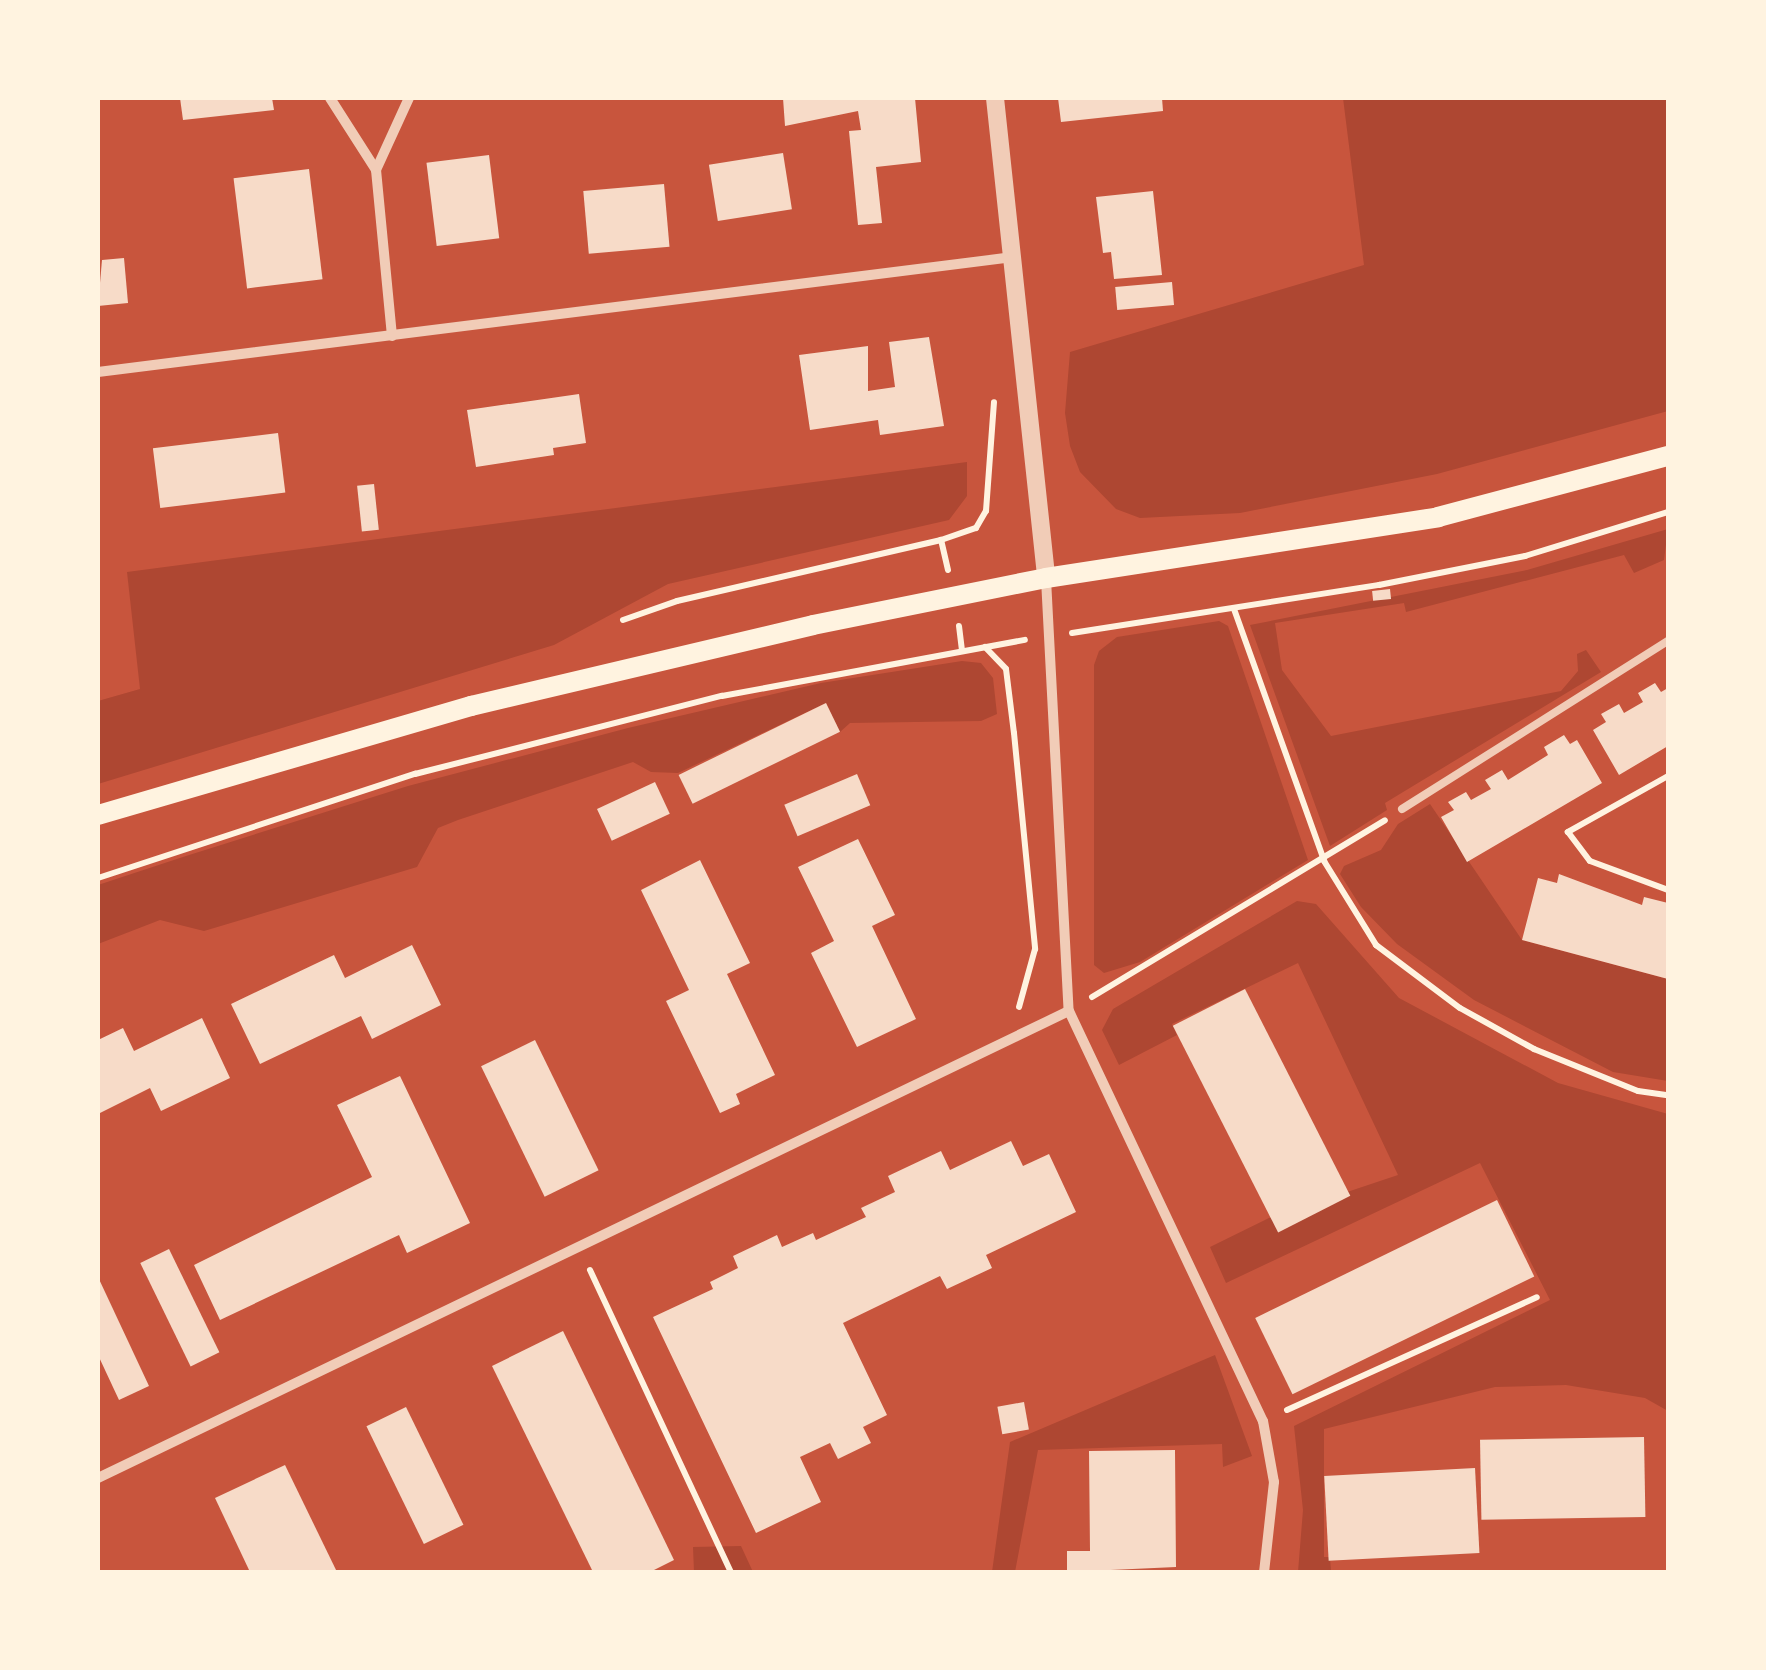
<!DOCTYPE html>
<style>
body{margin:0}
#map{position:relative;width:1766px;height:1670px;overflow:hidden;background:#c8553d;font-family:"Titillium Web",sans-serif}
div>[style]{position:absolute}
.green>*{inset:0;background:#ae4732}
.building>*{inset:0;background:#f7dbc8;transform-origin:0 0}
.path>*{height:6px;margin:-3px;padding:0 3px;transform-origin:3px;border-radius:3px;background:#fff3e0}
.service>*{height:8px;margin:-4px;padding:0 4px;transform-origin:4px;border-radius:4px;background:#f1ccb7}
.minor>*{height:10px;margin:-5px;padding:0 5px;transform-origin:5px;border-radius:5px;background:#f1ccb7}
.tertiary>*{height:18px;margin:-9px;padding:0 9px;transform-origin:9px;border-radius:9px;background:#f1ccb7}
.secondary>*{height:20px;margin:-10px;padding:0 10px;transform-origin:10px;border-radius:10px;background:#fff3e0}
span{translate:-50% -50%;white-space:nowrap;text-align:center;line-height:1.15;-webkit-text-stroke:10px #fff3e0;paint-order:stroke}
.frame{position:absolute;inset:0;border:100px solid #fff3e0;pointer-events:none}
</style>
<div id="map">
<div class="green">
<div style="clip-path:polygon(1343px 98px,1668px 98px,1668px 411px,1437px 474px,1240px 513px,1140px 518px,1116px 509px,1080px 472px,1070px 446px,1065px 413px,1070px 352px,1364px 265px)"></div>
<div style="clip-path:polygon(967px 462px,967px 496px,949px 520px,668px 584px,554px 645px,98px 784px,98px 701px,140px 689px,127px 572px)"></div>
<div style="clip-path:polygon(1668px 529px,1664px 560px,1634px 573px,1624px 555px,1406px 612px,1404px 603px,1275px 623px,1282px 670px,1331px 736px,1561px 691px,1578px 671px,1577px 654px,1586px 650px,1601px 672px,1385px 803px,1387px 810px,1330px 846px,1250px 625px,1527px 570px)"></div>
<div style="clip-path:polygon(1219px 621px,1228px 626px,1308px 860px,1140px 962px,1104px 973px,1094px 965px,1094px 665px,1099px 651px,1117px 637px)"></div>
<div style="clip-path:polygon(962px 661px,981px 663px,993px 678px,997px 714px,981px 721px,850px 723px,840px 732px,826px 703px,678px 773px,651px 772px,633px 762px,458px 820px,438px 828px,417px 867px,204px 931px,160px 920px,98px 944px,98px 885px,186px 856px,408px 786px,628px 728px,821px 683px)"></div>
<div style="clip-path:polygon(1430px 804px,1522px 940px,1668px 979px,1668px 1081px,1613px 1072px,1474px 1000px,1397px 944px,1361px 907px,1340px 874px,1344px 866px,1381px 850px,1398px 824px)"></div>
<div style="clip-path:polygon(1297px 901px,1316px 904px,1399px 998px,1558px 1083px,1668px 1114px,1668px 1411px,1645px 1398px,1566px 1385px,1495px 1387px,1324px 1429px,1324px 1557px,1330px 1557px,1331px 1572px,1298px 1572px,1303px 1510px,1294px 1426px,1550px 1300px,1480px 1163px,1226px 1283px,1210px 1247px,1269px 1218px,1398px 1175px,1298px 963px,1172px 1024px,1177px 1035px,1119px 1065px,1102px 1030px,1113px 1009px)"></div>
<div style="clip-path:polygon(1215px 1355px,1252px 1456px,1223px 1467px,1222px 1444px,1038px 1450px,1015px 1572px,992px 1572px,1010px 1442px)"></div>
<div style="clip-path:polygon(741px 1546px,753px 1572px,694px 1572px,693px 1547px)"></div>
</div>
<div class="building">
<div style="clip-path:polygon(180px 98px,272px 98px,274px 110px,183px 120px)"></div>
<div style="clip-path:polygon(783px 98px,915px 98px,921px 162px,876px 167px,882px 223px,858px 225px,849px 131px,861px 130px,858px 111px,785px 126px)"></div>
<div style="clip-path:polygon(1058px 98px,1162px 98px,1163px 111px,1061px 122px)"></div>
<div style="left:783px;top:153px;width:57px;height:75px;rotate:81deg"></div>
<div style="left:489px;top:155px;width:84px;height:63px;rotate:83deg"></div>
<div style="left:309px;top:169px;width:111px;height:76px;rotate:83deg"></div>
<div style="left:664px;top:184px;width:63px;height:81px;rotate:85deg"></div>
<div style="clip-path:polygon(1153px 191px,1162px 275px,1114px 279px,1111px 252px,1103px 253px,1096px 197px)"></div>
<div style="clip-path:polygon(124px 258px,128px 303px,98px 306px,102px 260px)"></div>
<div style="left:1172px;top:282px;width:23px;height:57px;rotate:85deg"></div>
<div style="clip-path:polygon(929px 337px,944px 426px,880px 435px,878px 420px,810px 430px,799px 355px,868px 346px,868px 391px,895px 387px,889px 342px)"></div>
<div style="clip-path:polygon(579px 394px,586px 443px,553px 448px,554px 455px,476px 467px,467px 410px)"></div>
<div style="left:278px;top:433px;width:60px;height:126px;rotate:83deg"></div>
<div style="left:374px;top:484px;width:46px;height:17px;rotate:84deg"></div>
<div style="left:1390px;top:589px;width:10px;height:18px;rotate:84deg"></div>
<div style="clip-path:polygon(1655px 683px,1661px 692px,1668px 688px,1668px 746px,1619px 775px,1593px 730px,1606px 722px,1601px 714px,1619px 704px,1624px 713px,1643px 702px,1638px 693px)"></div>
<div style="left:826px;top:703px;width:32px;height:164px;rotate:64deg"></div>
<div style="clip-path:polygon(1564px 735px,1570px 744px,1577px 740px,1602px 783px,1467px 862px,1441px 817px,1454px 810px,1448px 802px,1466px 792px,1471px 800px,1491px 789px,1485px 780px,1502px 770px,1508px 780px,1548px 755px,1544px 747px)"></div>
<div style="left:857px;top:774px;width:34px;height:79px;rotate:67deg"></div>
<div style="left:655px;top:782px;width:35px;height:64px;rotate:65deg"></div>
<div style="clip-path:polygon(858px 839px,895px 915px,872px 926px,916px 1019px,857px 1047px,811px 953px,834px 941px,798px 867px)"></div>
<div style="clip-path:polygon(700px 860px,750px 963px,727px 974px,775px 1075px,736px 1094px,740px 1104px,720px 1113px,666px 1001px,689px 990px,641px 890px)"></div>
<div style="clip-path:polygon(1559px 874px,1642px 905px,1644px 897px,1668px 903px,1668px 979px,1522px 940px,1538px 878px,1557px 883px)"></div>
<div style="clip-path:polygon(412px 945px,441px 1005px,372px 1039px,361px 1016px,260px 1064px,231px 1004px,334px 955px,345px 978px)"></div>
<div style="left:1245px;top:989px;width:232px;height:81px;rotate:63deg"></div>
<div style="clip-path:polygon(202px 1018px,230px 1078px,161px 1111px,150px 1088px,98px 1114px,98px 1040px,123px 1028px,134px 1051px)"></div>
<div style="left:535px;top:1040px;width:145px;height:60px;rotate:64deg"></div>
<div style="clip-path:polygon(400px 1076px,470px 1223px,407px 1253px,399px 1235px,220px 1320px,194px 1265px,372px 1177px,337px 1105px)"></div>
<div style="clip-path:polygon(1011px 1141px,1023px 1166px,1049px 1154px,1076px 1212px,986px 1255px,992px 1268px,947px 1289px,940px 1276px,843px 1323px,887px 1415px,863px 1427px,871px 1443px,838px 1459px,830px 1443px,800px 1457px,821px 1502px,756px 1533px,653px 1317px,713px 1289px,710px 1282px,738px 1268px,733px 1256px,777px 1235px,782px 1247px,813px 1233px,816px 1240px,866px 1217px,861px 1208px,895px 1192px,888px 1176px,941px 1151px,950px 1170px)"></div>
<div style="left:1497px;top:1200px;width:85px;height:269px;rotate:64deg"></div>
<div style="left:169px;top:1249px;width:115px;height:32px;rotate:64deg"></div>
<div style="clip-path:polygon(98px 1277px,149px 1386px,119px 1400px,98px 1355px)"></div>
<div style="clip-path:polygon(563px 1331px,674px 1560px,650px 1572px,593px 1572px,492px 1366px)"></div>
<div style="left:1024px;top:1402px;width:28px;height:27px;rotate:80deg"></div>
<div style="left:406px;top:1407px;width:131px;height:44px;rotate:64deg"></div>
<div style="left:1644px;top:1437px;width:80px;height:164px;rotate:89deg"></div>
<div style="clip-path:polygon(1175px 1450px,1176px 1567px,1067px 1572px,1067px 1551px,1090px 1551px,1089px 1451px)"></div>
<div style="clip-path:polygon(285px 1465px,337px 1572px,250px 1572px,215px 1498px)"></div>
<div style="left:1475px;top:1468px;width:85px;height:151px;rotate:87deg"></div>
</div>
<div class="path">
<div style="left:948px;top:570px;width:31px;rotate:-103deg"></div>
<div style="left:941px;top:540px;width:37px;rotate:-19deg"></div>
<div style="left:976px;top:528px;width:20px;rotate:-60deg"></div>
<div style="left:986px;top:511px;width:109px;rotate:-85.8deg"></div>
<div style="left:1234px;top:609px;width:268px;rotate:70.3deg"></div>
<div style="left:1324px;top:861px;width:99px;rotate:58.2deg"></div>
<div style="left:1376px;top:945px;width:105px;rotate:36.9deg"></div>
<div style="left:1460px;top:1008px;width:85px;rotate:29deg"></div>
<div style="left:1534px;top:1049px;width:112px;rotate:22deg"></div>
<div style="left:1638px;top:1091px;width:30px;rotate:8deg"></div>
<div style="left:623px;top:620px;width:57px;rotate:-19.4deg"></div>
<div style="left:677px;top:601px;width:271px;rotate:-13deg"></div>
<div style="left:959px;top:626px;width:24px;rotate:83deg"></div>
<div style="left:1072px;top:633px;width:311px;rotate:-8.9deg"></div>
<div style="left:1379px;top:585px;width:149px;rotate:-11.2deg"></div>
<div style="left:1525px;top:556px;width:150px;rotate:-17.1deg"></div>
<div style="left:985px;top:647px;width:30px;rotate:46deg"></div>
<div style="left:1006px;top:669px;width:64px;rotate:82.9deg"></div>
<div style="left:1014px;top:733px;width:217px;rotate:84.4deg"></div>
<div style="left:1035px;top:949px;width:60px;rotate:105.4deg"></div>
<div style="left:1668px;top:776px;width:115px;rotate:150.8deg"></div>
<div style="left:1568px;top:832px;width:36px;rotate:53deg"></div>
<div style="left:1590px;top:861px;width:83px;rotate:20.4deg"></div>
<div style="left:98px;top:878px;width:334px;rotate:-18.2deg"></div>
<div style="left:415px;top:774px;width:317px;rotate:-14.3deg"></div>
<div style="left:722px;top:696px;width:308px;rotate:-10.5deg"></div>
<div style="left:1092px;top:997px;width:342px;rotate:-31.1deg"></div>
<div style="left:590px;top:1270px;width:333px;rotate:65deg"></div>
<div style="left:1287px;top:1410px;width:274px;rotate:-24.3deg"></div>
</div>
<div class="service">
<div style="left:1402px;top:809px;width:315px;rotate:-32.3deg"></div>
</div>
<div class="minor">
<div style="left:330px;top:98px;width:85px;rotate:57.4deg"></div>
<div style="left:392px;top:336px;width:167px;rotate:-95.5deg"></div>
<div style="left:376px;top:170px;width:79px;rotate:-65.4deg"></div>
<div style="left:98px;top:372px;width:922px;rotate:-7.16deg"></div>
<div style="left:1046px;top:579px;width:433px;rotate:87deg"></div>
<div style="left:1069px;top:1011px;width:454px;rotate:64.7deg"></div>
<div style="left:1263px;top:1421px;width:62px;rotate:79.8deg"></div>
<div style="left:1274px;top:1482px;width:91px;rotate:96.3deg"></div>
<div style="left:98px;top:1478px;width:1077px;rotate:-25.69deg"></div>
</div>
<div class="tertiary">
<div style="left:995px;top:98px;width:483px;rotate:83.9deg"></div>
</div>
<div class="secondary">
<div style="left:98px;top:815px;width:389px;rotate:-16.3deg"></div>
<div style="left:471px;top:706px;width:351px;rotate:-13.3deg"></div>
<div style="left:813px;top:625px;width:238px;rotate:-11.4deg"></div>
<div style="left:1046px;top:578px;width:397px;rotate:-8.8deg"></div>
<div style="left:1438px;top:517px;width:238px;rotate:-14.9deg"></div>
</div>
<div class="frame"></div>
</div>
